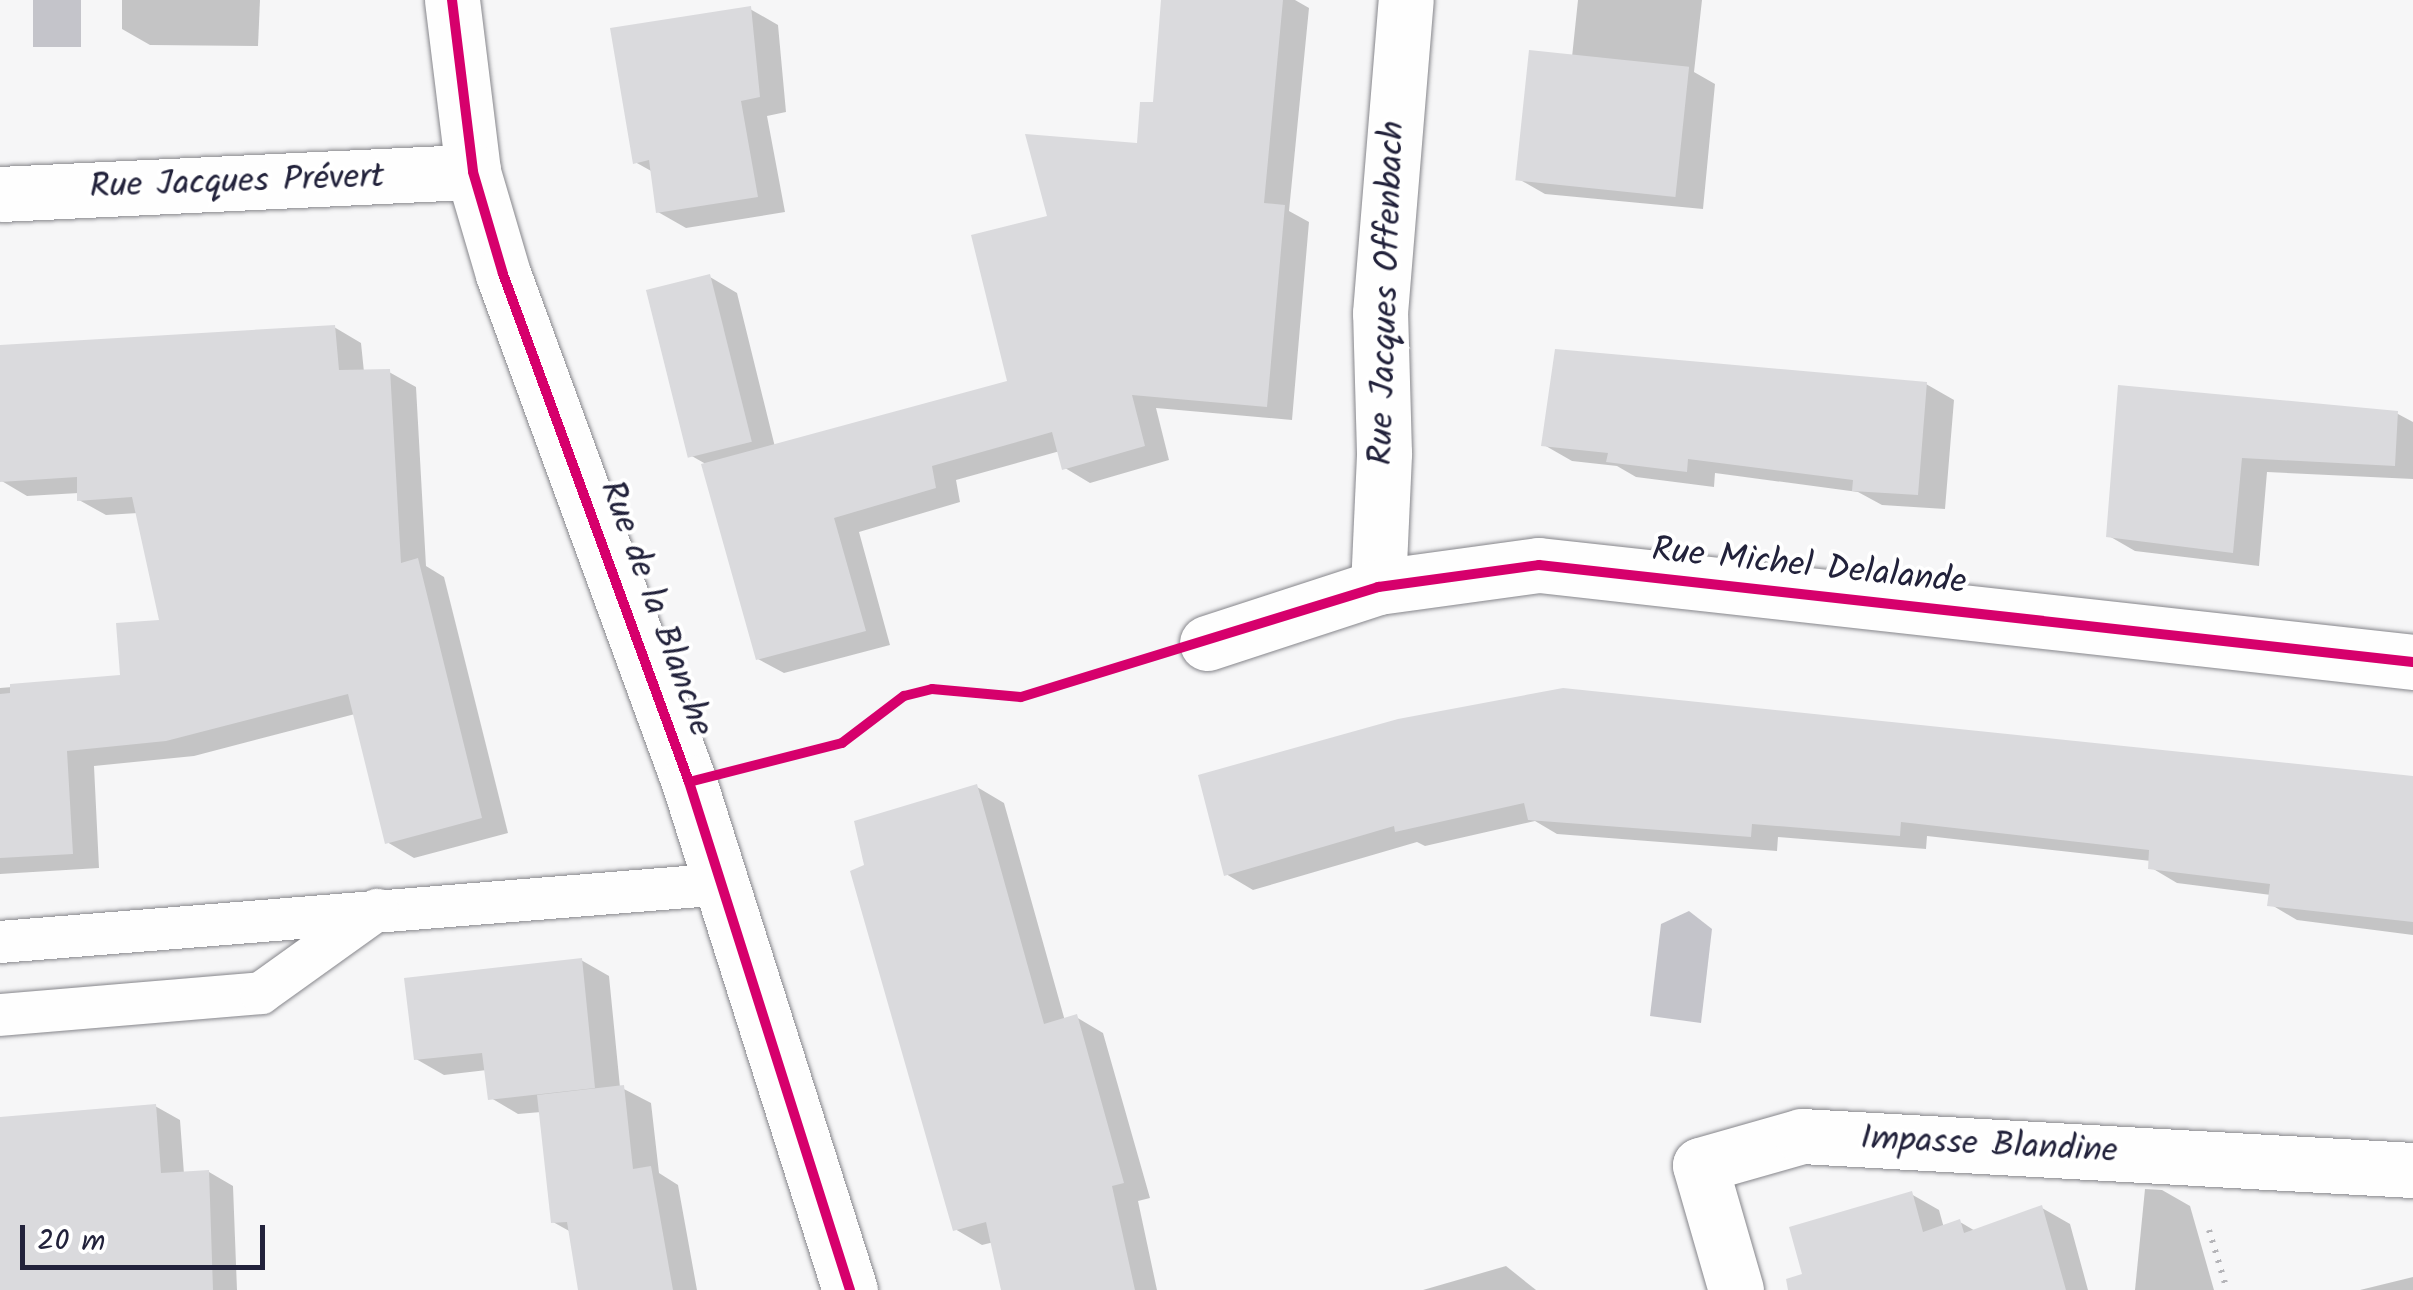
<!DOCTYPE html>
<meta charset="utf-8">
<style>
body{margin:0}
#map{position:relative;width:2413px;height:1290px;overflow:hidden;background:#f6f6f7;font-family:Kalam,sans-serif}
div>[style]{position:absolute}
.water>*{inset:0;background:#c4c4ca;transform-origin:0 0}
.shadow>*{inset:0;background:#0003}
.building>*{inset:0;background:#dadadd;transform-origin:0 0}
.path>*{height:6px;margin-top:-3px;transform-origin:0;background:repeating-linear-gradient(90deg,#b5b5b9 0 2.5px,transparent 0 10.5px)}
.roads{filter:drop-shadow(0 0 2px #86868b) drop-shadow(0 0 2px #86868b)}
.service>*{height:42px;margin:-21px;padding:0 21px;transform-origin:21px;border-radius:21px;background:#fefefe}
.minor>*{height:55px;margin:-27.5px;padding:0 27.5px;transform-origin:27.5px;border-radius:27.5px;background:#fefefe}
.cycleway>*{height:10px;margin:-5px;padding:0 5px;transform-origin:5px;border-radius:5px;background:#d6006c}
span{translate:-50% -50%;white-space:nowrap;text-align:center;line-height:1.15;-webkit-text-stroke:8px #fff;paint-order:stroke}
.street-label{font-size:35px;color:#22223b}
.scale{position:absolute;left:20px;top:1225px;width:245px;height:45px;box-sizing:border-box;border:5px solid #22223b;border-top:0;padding-left:12px;font-size:30px;line-height:35px;white-space:nowrap;color:#22223b;-webkit-text-stroke:8px #fff;paint-order:stroke}
</style>
<div id="map">
<div class="water">
<div style="left:33px;top:0;width:48px;height:47px"></div>
<div style="clip-path:polygon(1689px 911px,1712px 929px,1701px 1023px,1650px 1016px,1661px 924px)"></div>
</div>
<div class="shadow">
<div style="clip-path:polygon(122px 0,260px 0,258px 46px,150px 45px,122px 29px)"></div>
<div style="clip-path:polygon(1164px 0,1295px 0,1309px 8px,1289px 211px,1309px 222px,1292px 420px,1156px 408px,1169px 460px,1090px 483px,1065px 468px,1060px 451px,956px 480px,960px 502px,859px 532px,890px 645px,784px 673px,758px 659px,704px 463px,690px 455px,710px 277px,737px 293px,775px 447px,1010px 383px,1050px 218px,1139px 146px,1155px 105px)"></div>
<div style="clip-path:polygon(1578px 0,1702px 0,1694px 72px,1715px 84px,1703px 209px,1545px 194px,1517px 178px,1572px 57px)"></div>
<div style="clip-path:polygon(750px 9px,778px 25px,786px 112px,767px 116px,785px 212px,686px 228px,658px 212px,653px 172px,635px 162px)"></div>
<div style="clip-path:polygon(334px 327px,361px 343px,364px 372px,389px 372px,416px 387px,426px 566px,444px 577px,508px 833px,414px 858px,387px 842px,355px 714px,194px 756px,94px 766px,99px 868px,0 874px,0 688px,123px 678px,162px 622px,138px 513px,106px 515px,79px 500px,79px 493px,27px 496px,0 480px,0 350px)"></div>
<div style="clip-path:polygon(1926px 384px,1954px 400px,1945px 509px,1882px 505px,1858px 492px,1715px 473px,1714px 487px,1636px 477px,1617px 466px,1572px 461px,1544px 445px)"></div>
<div style="clip-path:polygon(2121px 388px,2398px 414px,2413px 422px,2413px 479px,2267px 472px,2259px 566px,2135px 551px,2109px 536px)"></div>
<div style="clip-path:polygon(1202px 777px,2413px 779px,2413px 935px,2297px 920px,2270px 904px,2271px 895px,2177px 883px,2150px 867px,2151px 861px,1927px 836px,1926px 849px,1778px 837px,1777px 851px,1557px 834px,1535px 821px,1425px 846px,1417px 842px,1253px 890px,1226px 874px)"></div>
<div style="clip-path:polygon(977px 787px,1004px 803px,1065px 1021px,1076px 1017px,1103px 1033px,1150px 1198px,1138px 1201px,1157px 1290px,1006px 1290px,994px 1242px,982px 1245px,955px 1229px,867px 867px)"></div>
<div style="clip-path:polygon(581px 960px,609px 976px,620px 1087px,651px 1103px,659px 1173px,678px 1185px,697px 1290px,580px 1290px,571px 1232px,553px 1222px,541px 1112px,518px 1114px,491px 1098px,487px 1070px,444px 1075px,416px 1059px)"></div>
<div style="clip-path:polygon(155px 1106px,180px 1120px,184px 1174px,209px 1172px,233px 1186px,237px 1290px,0 1290px,0 1218px)"></div>
<div style="clip-path:polygon(2145px 1189px,2162px 1190px,2190px 1206px,2214px 1290px,2135px 1290px)"></div>
<div style="clip-path:polygon(1911px 1194px,1939px 1210px,1944px 1228px,1960px 1222px,1977px 1232px,2042px 1208px,2070px 1224px,2088px 1290px,1794px 1290px)"></div>
<div style="clip-path:polygon(1506px 1266px,1536px 1290px,1423px 1290px)"></div>
<div style="clip-path:polygon(2413px 1277px,2413px 1290px,2360px 1290px)"></div>
</div>
<div class="building">
<div style="clip-path:polygon(1161px 0,1283px 0,1264px 203px,1285px 205px,1267px 407px,1132px 395px,1145px 446px,1062px 470px,1052px 432px,932px 466px,936px 488px,834px 518px,866px 631px,756px 660px,701px 464px,1007px 381px,971px 235px,1047px 216px,1025px 134px,1137px 143px,1140px 102px,1153px 102px)"></div>
<div style="clip-path:polygon(751px 6px,760px 97px,741px 101px,758px 197px,656px 213px,649px 160px,633px 164px,610px 28px)"></div>
<div style="left:1529px;top:50px;width:161px;height:131px;rotate:6deg"></div>
<div style="left:710px;top:274px;width:173px;height:66px;rotate:76deg"></div>
<div style="clip-path:polygon(335px 325px,339px 370px,390px 369px,401px 563px,418px 558px,482px 818px,385px 844px,348px 694px,166px 741px,67px 751px,73px 854px,0 858px,0 694px,10px 693px,10px 684px,120px 675px,116px 623px,159px 620px,132px 497px,77px 501px,77px 477px,0 482px,0 345px)"></div>
<div style="clip-path:polygon(1555px 349px,1927px 382px,1918px 495px,1852px 491px,1853px 480px,1688px 459px,1687px 472px,1606px 462px,1608px 453px,1541px 446px)"></div>
<div style="clip-path:polygon(2118px 385px,2398px 411px,2395px 466px,2242px 458px,2233px 553px,2106px 537px)"></div>
<div style="clip-path:polygon(1563px 688px,2413px 776px,2413px 922px,2267px 906px,2270px 884px,2148px 869px,2149px 850px,1901px 822px,1900px 836px,1752px 824px,1751px 837px,1528px 820px,1524px 803px,1395px 832px,1394px 826px,1224px 876px,1198px 775px,1398px 719px)"></div>
<div style="clip-path:polygon(977px 784px,1044px 1024px,1077px 1014px,1124px 1183px,1112px 1186px,1135px 1290px,1001px 1290px,986px 1222px,953px 1231px,850px 871px,864px 865px,854px 821px)"></div>
<div style="clip-path:polygon(582px 958px,595px 1088px,488px 1100px,482px 1053px,414px 1060px,404px 978px)"></div>
<div style="clip-path:polygon(624px 1085px,633px 1169px,651px 1166px,673px 1290px,578px 1290px,567px 1222px,551px 1223px,537px 1095px)"></div>
<div style="clip-path:polygon(156px 1104px,161px 1173px,209px 1170px,213px 1290px,0 1290px,0 1117px)"></div>
<div style="clip-path:polygon(1912px 1191px,1923px 1232px,1960px 1219px,1964px 1233px,2042px 1205px,2066px 1290px,1788px 1290px,1786px 1279px,1802px 1274px,1789px 1227px)"></div>
</div>
<div class="path">
<div style="left:2209px;top:1230px;width:63px;rotate:73.3deg"></div>
</div>
<div class="roads">
<div class="service">
<div style="left:0;top:942px;width:726px;rotate:-4.58deg"></div>
<div style="left:0;top:1015px;width:262px;rotate:-4.8deg"></div>
<div style="left:261px;top:993px;width:143px;rotate:-35.6deg"></div>
</div>
<div class="minor">
<div style="left:452px;top:0;width:173px;rotate:83deg"></div>
<div style="left:473px;top:172px;width:106px;rotate:73.6deg"></div>
<div style="left:503px;top:274px;width:541px;rotate:69.89deg"></div>
<div style="left:689px;top:782px;width:533px;rotate:72.42deg"></div>
<div style="left:0;top:194px;width:474px;rotate:-2.7deg"></div>
<div style="left:1378px;top:587px;width:134px;rotate:-87.4deg"></div>
<div style="left:1384px;top:453px;width:140px;rotate:-91.6deg"></div>
<div style="left:1380px;top:313px;width:314px;rotate:-85.3deg"></div>
<div style="left:1207px;top:643px;width:180px;rotate:-18.1deg"></div>
<div style="left:1378px;top:587px;width:162px;rotate:-7.8deg"></div>
<div style="left:1539px;top:565px;width:879px;rotate:6.33deg"></div>
<div style="left:1736px;top:1290px;width:130px;rotate:-106.1deg"></div>
<div style="left:1700px;top:1165px;width:106px;rotate:-15.9deg"></div>
<div style="left:1802px;top:1136px;width:612px;rotate:3.19deg"></div>
</div>
</div>
<div class="cycleway">
<div style="left:452px;top:0;width:173px;rotate:83deg"></div>
<div style="left:473px;top:172px;width:106px;rotate:73.6deg"></div>
<div style="left:503px;top:274px;width:541px;rotate:69.89deg"></div>
<div style="left:689px;top:782px;width:533px;rotate:72.42deg"></div>
<div style="left:689px;top:782px;width:158px;rotate:-14.3deg"></div>
<div style="left:842px;top:743px;width:78px;rotate:-37.2deg"></div>
<div style="left:904px;top:696px;width:29px;rotate:-14deg"></div>
<div style="left:932px;top:689px;width:89px;rotate:5.1deg"></div>
<div style="left:1021px;top:697px;width:374px;rotate:-17.1deg"></div>
<div style="left:1378px;top:587px;width:162px;rotate:-7.8deg"></div>
<div style="left:1539px;top:565px;width:879px;rotate:6.33deg"></div>
</div>
<div class="street-label">
<span style="left:237px;top:183px;rotate:-2deg">Rue Jacques Prévert</span>
<span style="left:1388px;top:293px;rotate:-88deg">Rue Jacques Offenbach</span>
<span style="left:1809px;top:567px;rotate:6deg">Rue Michel Delalande</span>
<span style="left:655px;top:609px;rotate:70deg">Rue de la Blanche</span>
<span style="left:1989px;top:1146px;rotate:3deg">Impasse Blandine</span>
</div>
<div class="scale">20 m</div>
</div>
